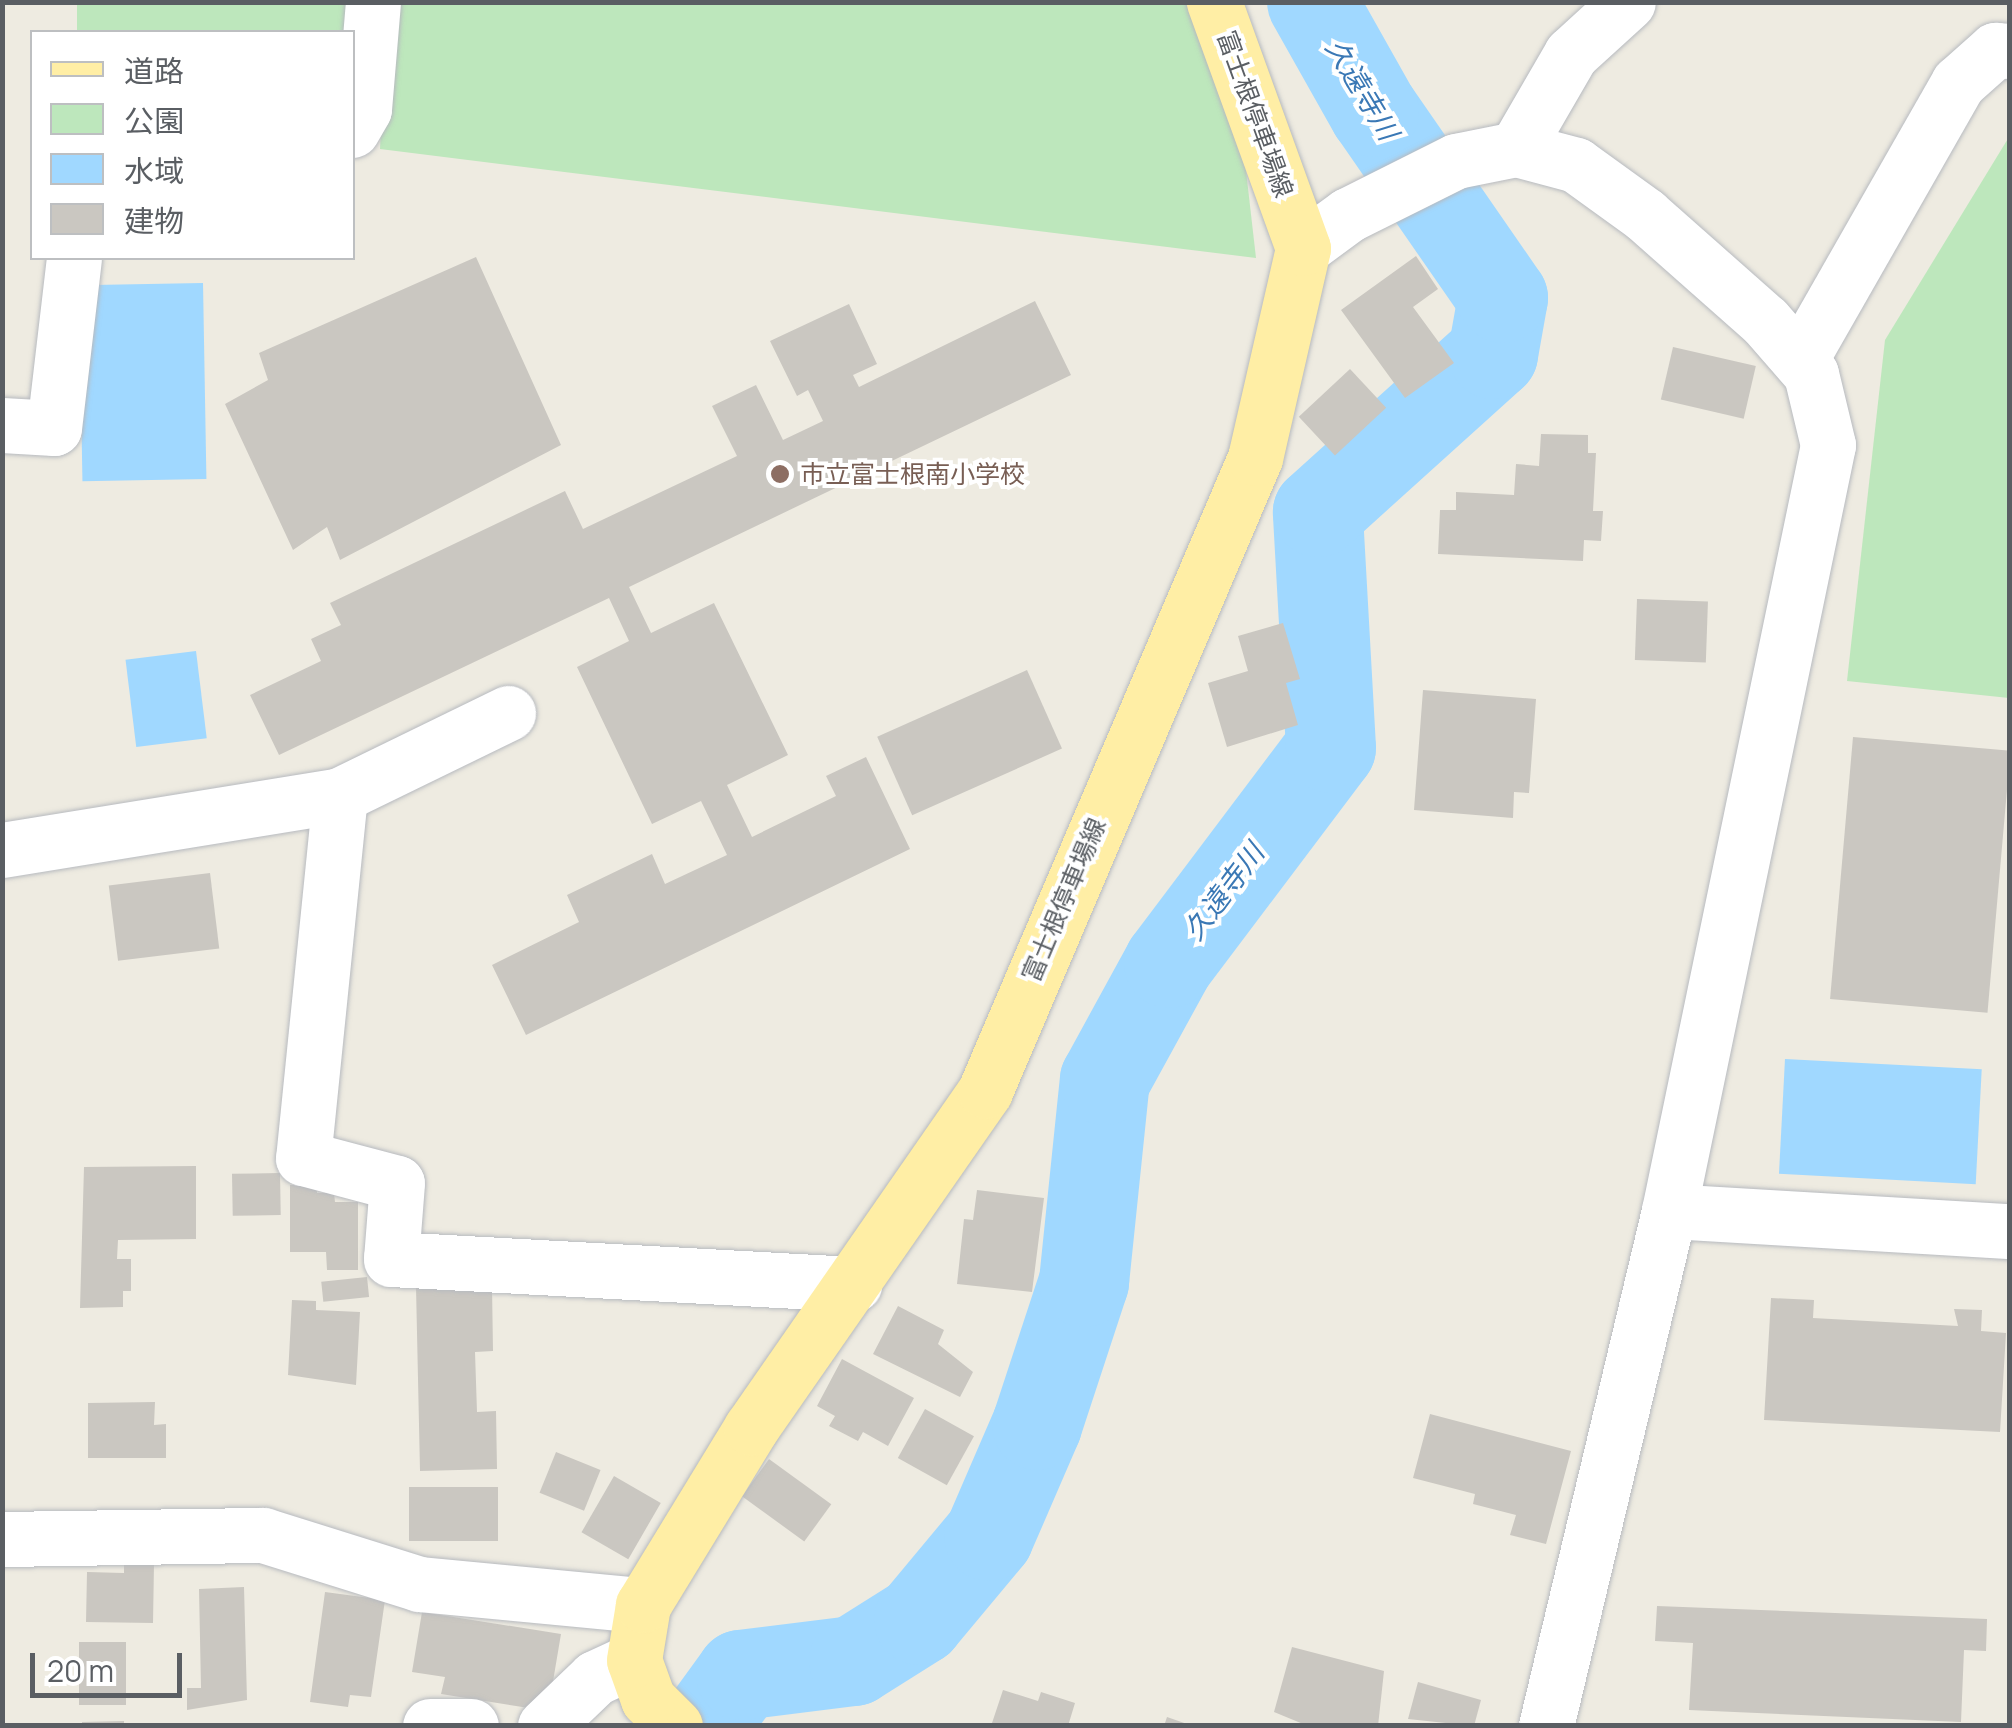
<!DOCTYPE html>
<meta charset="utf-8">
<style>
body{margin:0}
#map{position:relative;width:2012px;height:1728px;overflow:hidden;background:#eeebe1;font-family:Manrope,"Noto Sans JP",sans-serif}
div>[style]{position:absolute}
.green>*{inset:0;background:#bde7bc;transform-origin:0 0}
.water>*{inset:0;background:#a0d8ff;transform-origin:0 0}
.river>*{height:90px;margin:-45px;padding:0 45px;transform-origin:45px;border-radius:45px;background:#a0d8ff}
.building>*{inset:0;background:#cac7c1;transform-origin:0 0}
.roads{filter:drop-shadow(0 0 2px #b7babf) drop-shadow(0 0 2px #b7babf)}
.minor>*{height:55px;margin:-27.5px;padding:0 27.5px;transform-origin:27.5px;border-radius:27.5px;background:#fff}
.major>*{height:55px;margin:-27.5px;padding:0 27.5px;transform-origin:27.5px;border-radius:27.5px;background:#ffeea5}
.dots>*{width:28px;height:28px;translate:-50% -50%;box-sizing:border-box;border:5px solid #fff;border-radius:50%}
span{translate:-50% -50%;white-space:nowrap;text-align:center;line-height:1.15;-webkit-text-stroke:8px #fff;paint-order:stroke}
.street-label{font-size:25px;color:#5a5e63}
.education-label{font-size:25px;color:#785e54}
.left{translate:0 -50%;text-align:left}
.water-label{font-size:28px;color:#3a78b5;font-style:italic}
.frame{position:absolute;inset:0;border:5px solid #5a5e63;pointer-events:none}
.legend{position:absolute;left:30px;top:30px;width:325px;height:230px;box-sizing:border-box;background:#fff;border:2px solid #bdbfc1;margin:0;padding:12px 18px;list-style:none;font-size:30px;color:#5a5e63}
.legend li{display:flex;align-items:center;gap:20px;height:50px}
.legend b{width:50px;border:2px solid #bdbfc1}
.scale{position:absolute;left:30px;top:1653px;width:152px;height:45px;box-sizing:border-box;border:5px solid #5a5e63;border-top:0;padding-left:12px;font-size:30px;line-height:35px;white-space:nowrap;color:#5a5e63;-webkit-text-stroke:8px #fff;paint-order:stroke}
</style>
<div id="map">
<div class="green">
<div style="left:77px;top:3px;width:285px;height:29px"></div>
<div style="clip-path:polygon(387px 3px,1193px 3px,1241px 127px,1256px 258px,380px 149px)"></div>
<div style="clip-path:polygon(2009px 137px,2009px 698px,1847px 681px,1885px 340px)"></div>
</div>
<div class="water">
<div style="left:203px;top:283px;width:196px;height:124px;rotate:89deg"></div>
<div style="left:196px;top:651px;width:88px;height:71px;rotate:83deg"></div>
<div style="left:1785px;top:1059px;width:197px;height:115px;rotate:3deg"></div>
</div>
<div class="river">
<div style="left:704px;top:1726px;width:63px;rotate:-54deg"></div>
<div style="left:741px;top:1675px;width:114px;rotate:-7.1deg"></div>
<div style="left:854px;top:1661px;width:77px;rotate:-32.2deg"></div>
<div style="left:919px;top:1620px;width:109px;rotate:-50.2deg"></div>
<div style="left:989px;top:1536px;width:121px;rotate:-66.6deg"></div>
<div style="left:1037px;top:1425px;width:151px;rotate:-71.8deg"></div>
<div style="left:1084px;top:1282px;width:203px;rotate:-84.1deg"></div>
<div style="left:1105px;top:1080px;width:133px;rotate:-61.3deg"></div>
<div style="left:1169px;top:963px;width:269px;rotate:-53deg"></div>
<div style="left:1331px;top:748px;width:236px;rotate:-93.2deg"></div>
<div style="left:1318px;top:512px;width:236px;rotate:-42.1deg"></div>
<div style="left:1493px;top:354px;width:57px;rotate:-79.9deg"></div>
<div style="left:1503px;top:298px;width:226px;rotate:-124.7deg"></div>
<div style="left:1374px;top:112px;width:126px;rotate:-119.4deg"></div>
</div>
<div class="building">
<div style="clip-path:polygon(1416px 256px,1438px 289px,1413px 307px,1454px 363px,1405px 398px,1341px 310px)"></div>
<div style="clip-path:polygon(476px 257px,561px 445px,340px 560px,327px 527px,293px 550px,225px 404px,268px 380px,259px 353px)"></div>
<div style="clip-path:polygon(1035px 301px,1071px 375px,629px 587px,651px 633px,714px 603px,788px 755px,727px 785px,752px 837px,836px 796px,826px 776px,866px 757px,910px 849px,526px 1035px,492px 965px,579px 922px,567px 895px,652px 854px,665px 884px,727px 855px,701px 801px,652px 824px,577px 667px,629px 641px,609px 598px,279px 755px,250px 695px,321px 661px,311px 639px,341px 625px,330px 603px,565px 491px,583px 529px,737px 456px,712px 406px,756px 385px,783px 440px,823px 421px,808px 390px,797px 396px,770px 341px,849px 304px,877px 364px,853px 375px,859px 387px)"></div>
<div style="left:1673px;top:347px;width:85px;height:54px;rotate:13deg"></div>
<div style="left:1350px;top:369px;width:53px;height:70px;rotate:47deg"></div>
<div style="clip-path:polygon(1541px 434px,1588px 435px,1588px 453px,1596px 453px,1593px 511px,1603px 511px,1601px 541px,1584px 540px,1583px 561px,1438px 554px,1440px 510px,1456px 510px,1456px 492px,1514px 495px,1516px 464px,1539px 466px)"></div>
<div style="left:1637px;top:599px;width:71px;height:61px;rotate:2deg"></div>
<div style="clip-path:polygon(1283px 623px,1300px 679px,1286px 683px,1298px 725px,1227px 747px,1208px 683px,1248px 671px,1238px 636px)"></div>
<div style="left:1027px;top:670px;width:86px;height:164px;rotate:66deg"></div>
<div style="clip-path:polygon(1423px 690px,1536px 699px,1529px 793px,1514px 792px,1513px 818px,1414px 810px)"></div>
<div style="left:1853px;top:737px;width:158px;height:263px;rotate:5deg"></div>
<div style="left:210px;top:873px;width:76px;height:102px;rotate:83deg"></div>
<div style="clip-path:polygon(196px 1166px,196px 1239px,118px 1240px,117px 1259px,131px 1259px,131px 1291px,123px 1291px,123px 1307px,80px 1308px,84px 1167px)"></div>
<div style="left:280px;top:1173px;width:42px;height:48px;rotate:89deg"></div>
<div style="clip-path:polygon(290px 1185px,317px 1185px,317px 1193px,334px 1193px,335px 1202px,358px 1202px,358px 1270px,327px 1270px,326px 1252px,290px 1252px)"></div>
<div style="clip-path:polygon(977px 1190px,1044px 1198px,1032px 1292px,957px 1284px,964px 1219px,973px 1220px)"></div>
<div style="left:367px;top:1277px;width:20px;height:46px;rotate:84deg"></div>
<div style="clip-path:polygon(492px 1286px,493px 1351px,475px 1352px,477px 1412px,496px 1411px,497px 1469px,420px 1471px,416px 1287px)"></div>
<div style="clip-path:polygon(1771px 1298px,1814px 1300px,1813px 1318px,1958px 1326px,1954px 1309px,1982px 1310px,1981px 1331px,2006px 1333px,2000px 1432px,1764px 1420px)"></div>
<div style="clip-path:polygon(292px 1300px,316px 1301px,316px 1310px,360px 1312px,356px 1385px,288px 1375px)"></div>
<div style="clip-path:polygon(898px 1306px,944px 1330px,938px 1344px,973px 1372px,960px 1397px,873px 1354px)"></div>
<div style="clip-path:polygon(842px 1359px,914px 1398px,888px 1446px,863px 1432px,858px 1441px,829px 1426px,835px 1416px,817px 1406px)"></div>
<div style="clip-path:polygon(155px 1402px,154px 1425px,166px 1424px,166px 1458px,88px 1458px,88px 1403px)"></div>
<div style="left:925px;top:1409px;width:56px;height:56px;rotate:29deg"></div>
<div style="clip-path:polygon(1430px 1414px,1571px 1451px,1546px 1544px,1510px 1535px,1516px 1515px,1473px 1504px,1475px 1494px,1413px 1478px)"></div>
<div style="left:556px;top:1452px;width:48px;height:44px;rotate:22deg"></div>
<div style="left:769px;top:1459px;width:77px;height:46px;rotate:36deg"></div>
<div style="left:614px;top:1476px;width:54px;height:65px;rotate:30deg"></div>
<div style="left:409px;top:1487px;width:89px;height:54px"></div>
<div style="clip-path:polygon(124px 1564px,154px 1564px,153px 1623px,86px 1622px,87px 1572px,124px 1573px)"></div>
<div style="clip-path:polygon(244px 1587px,247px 1700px,187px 1710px,187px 1688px,201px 1688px,199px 1589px)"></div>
<div style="clip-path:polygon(325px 1592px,385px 1600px,371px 1697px,350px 1695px,348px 1707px,310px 1702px)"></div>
<div style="clip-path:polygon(1657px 1606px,1987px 1619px,1986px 1651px,1964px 1650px,1961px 1722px,1689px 1710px,1693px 1643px,1655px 1641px)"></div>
<div style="clip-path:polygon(422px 1612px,561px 1634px,548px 1711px,441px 1694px,445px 1677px,412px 1672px)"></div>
<div style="left:79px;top:1642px;width:47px;height:63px"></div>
<div style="clip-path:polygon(1292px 1647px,1384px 1671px,1378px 1726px,1308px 1726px,1274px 1712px)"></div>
<div style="clip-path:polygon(1418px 1682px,1481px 1700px,1474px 1726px,1408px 1719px)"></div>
<div style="clip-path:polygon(1003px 1690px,1038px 1701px,1041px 1692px,1075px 1703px,1068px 1726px,991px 1726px)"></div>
<div style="clip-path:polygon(1167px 1717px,1190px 1725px,1190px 1726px,1164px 1726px)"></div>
<div style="clip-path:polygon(124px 1721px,124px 1726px,82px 1726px,82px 1722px)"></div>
</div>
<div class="roads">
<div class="minor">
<div style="left:352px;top:130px;width:24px;rotate:-60deg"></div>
<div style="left:364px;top:109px;width:107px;rotate:-85.2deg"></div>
<div style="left:1516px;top:149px;width:110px;rotate:-59.9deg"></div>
<div style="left:1571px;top:54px;width:77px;rotate:-42.4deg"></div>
<div style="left:1303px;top:248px;width:56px;rotate:-36.3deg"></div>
<div style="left:1348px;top:215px;width:121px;rotate:-26.6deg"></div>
<div style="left:1456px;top:161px;width:61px;rotate:-11.3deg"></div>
<div style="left:1516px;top:149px;width:62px;rotate:14.9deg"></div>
<div style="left:1576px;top:165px;width:85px;rotate:35.9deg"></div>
<div style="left:1645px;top:215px;width:160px;rotate:41.5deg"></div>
<div style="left:1765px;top:321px;width:70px;rotate:49deg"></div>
<div style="left:1811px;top:374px;width:73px;rotate:76.5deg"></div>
<div style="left:1828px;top:445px;width:782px;rotate:101.73deg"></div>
<div style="left:1669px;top:1211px;width:529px;rotate:103.43deg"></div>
<div style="left:1800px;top:360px;width:319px;rotate:-60.3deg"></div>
<div style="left:1958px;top:83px;width:50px;rotate:-41.7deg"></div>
<div style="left:1995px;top:50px;width:15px;rotate:4deg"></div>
<div style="left:2px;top:425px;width:52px;rotate:3.3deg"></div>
<div style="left:54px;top:428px;width:171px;rotate:-83.3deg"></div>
<div style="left:340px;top:795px;width:365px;rotate:95.8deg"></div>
<div style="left:303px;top:1158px;width:97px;rotate:14.9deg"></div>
<div style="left:397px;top:1183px;width:76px;rotate:94.5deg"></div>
<div style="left:391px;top:1259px;width:464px;rotate:3.1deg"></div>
<div style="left:2px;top:850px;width:342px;rotate:-9.2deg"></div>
<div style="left:340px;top:795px;width:187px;rotate:-26deg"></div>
<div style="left:1669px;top:1211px;width:342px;rotate:3.4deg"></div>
<div style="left:2px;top:1539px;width:261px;rotate:-0.9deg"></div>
<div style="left:263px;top:1535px;width:164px;rotate:17.4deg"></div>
<div style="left:419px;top:1584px;width:225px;rotate:5.4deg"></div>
<div style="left:430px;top:1726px;width:41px"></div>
<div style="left:545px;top:1726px;width:69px;rotate:-43.8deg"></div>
<div style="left:595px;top:1678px;width:43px;rotate:-24.8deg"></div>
</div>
<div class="major">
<div style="left:675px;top:1726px;width:38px;rotate:-135deg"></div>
<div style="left:648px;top:1699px;width:41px;rotate:-109.7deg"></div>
<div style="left:634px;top:1660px;width:56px;rotate:-80.7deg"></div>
<div style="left:643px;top:1605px;width:207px;rotate:-58.6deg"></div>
<div style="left:751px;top:1428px;width:410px;rotate:-55.2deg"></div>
<div style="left:985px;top:1091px;width:688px;rotate:-66.9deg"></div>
<div style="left:1255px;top:458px;width:215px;rotate:-77.1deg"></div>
<div style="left:1303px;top:248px;width:262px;rotate:-109.9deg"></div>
</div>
</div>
<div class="dots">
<div style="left:780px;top:474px;background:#8d6e63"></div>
</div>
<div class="street-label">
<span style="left:1255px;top:114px;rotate:70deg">富士根停車場線</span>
<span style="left:1064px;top:900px;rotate:-67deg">富士根停車場線</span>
</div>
<div class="education-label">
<span class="left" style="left:800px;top:474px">市立富士根南小学校</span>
</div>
<div class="water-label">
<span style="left:1363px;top:89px;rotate:59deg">久遠寺川</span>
<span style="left:1223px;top:891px;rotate:-53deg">久遠寺川</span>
</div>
<div class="frame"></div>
<ul class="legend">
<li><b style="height:12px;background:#ffeea5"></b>道路</li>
<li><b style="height:28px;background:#bde7bc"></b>公園</li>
<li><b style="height:28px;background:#a0d8ff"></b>水域</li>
<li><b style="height:28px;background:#cac7c1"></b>建物</li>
</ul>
<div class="scale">20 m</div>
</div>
